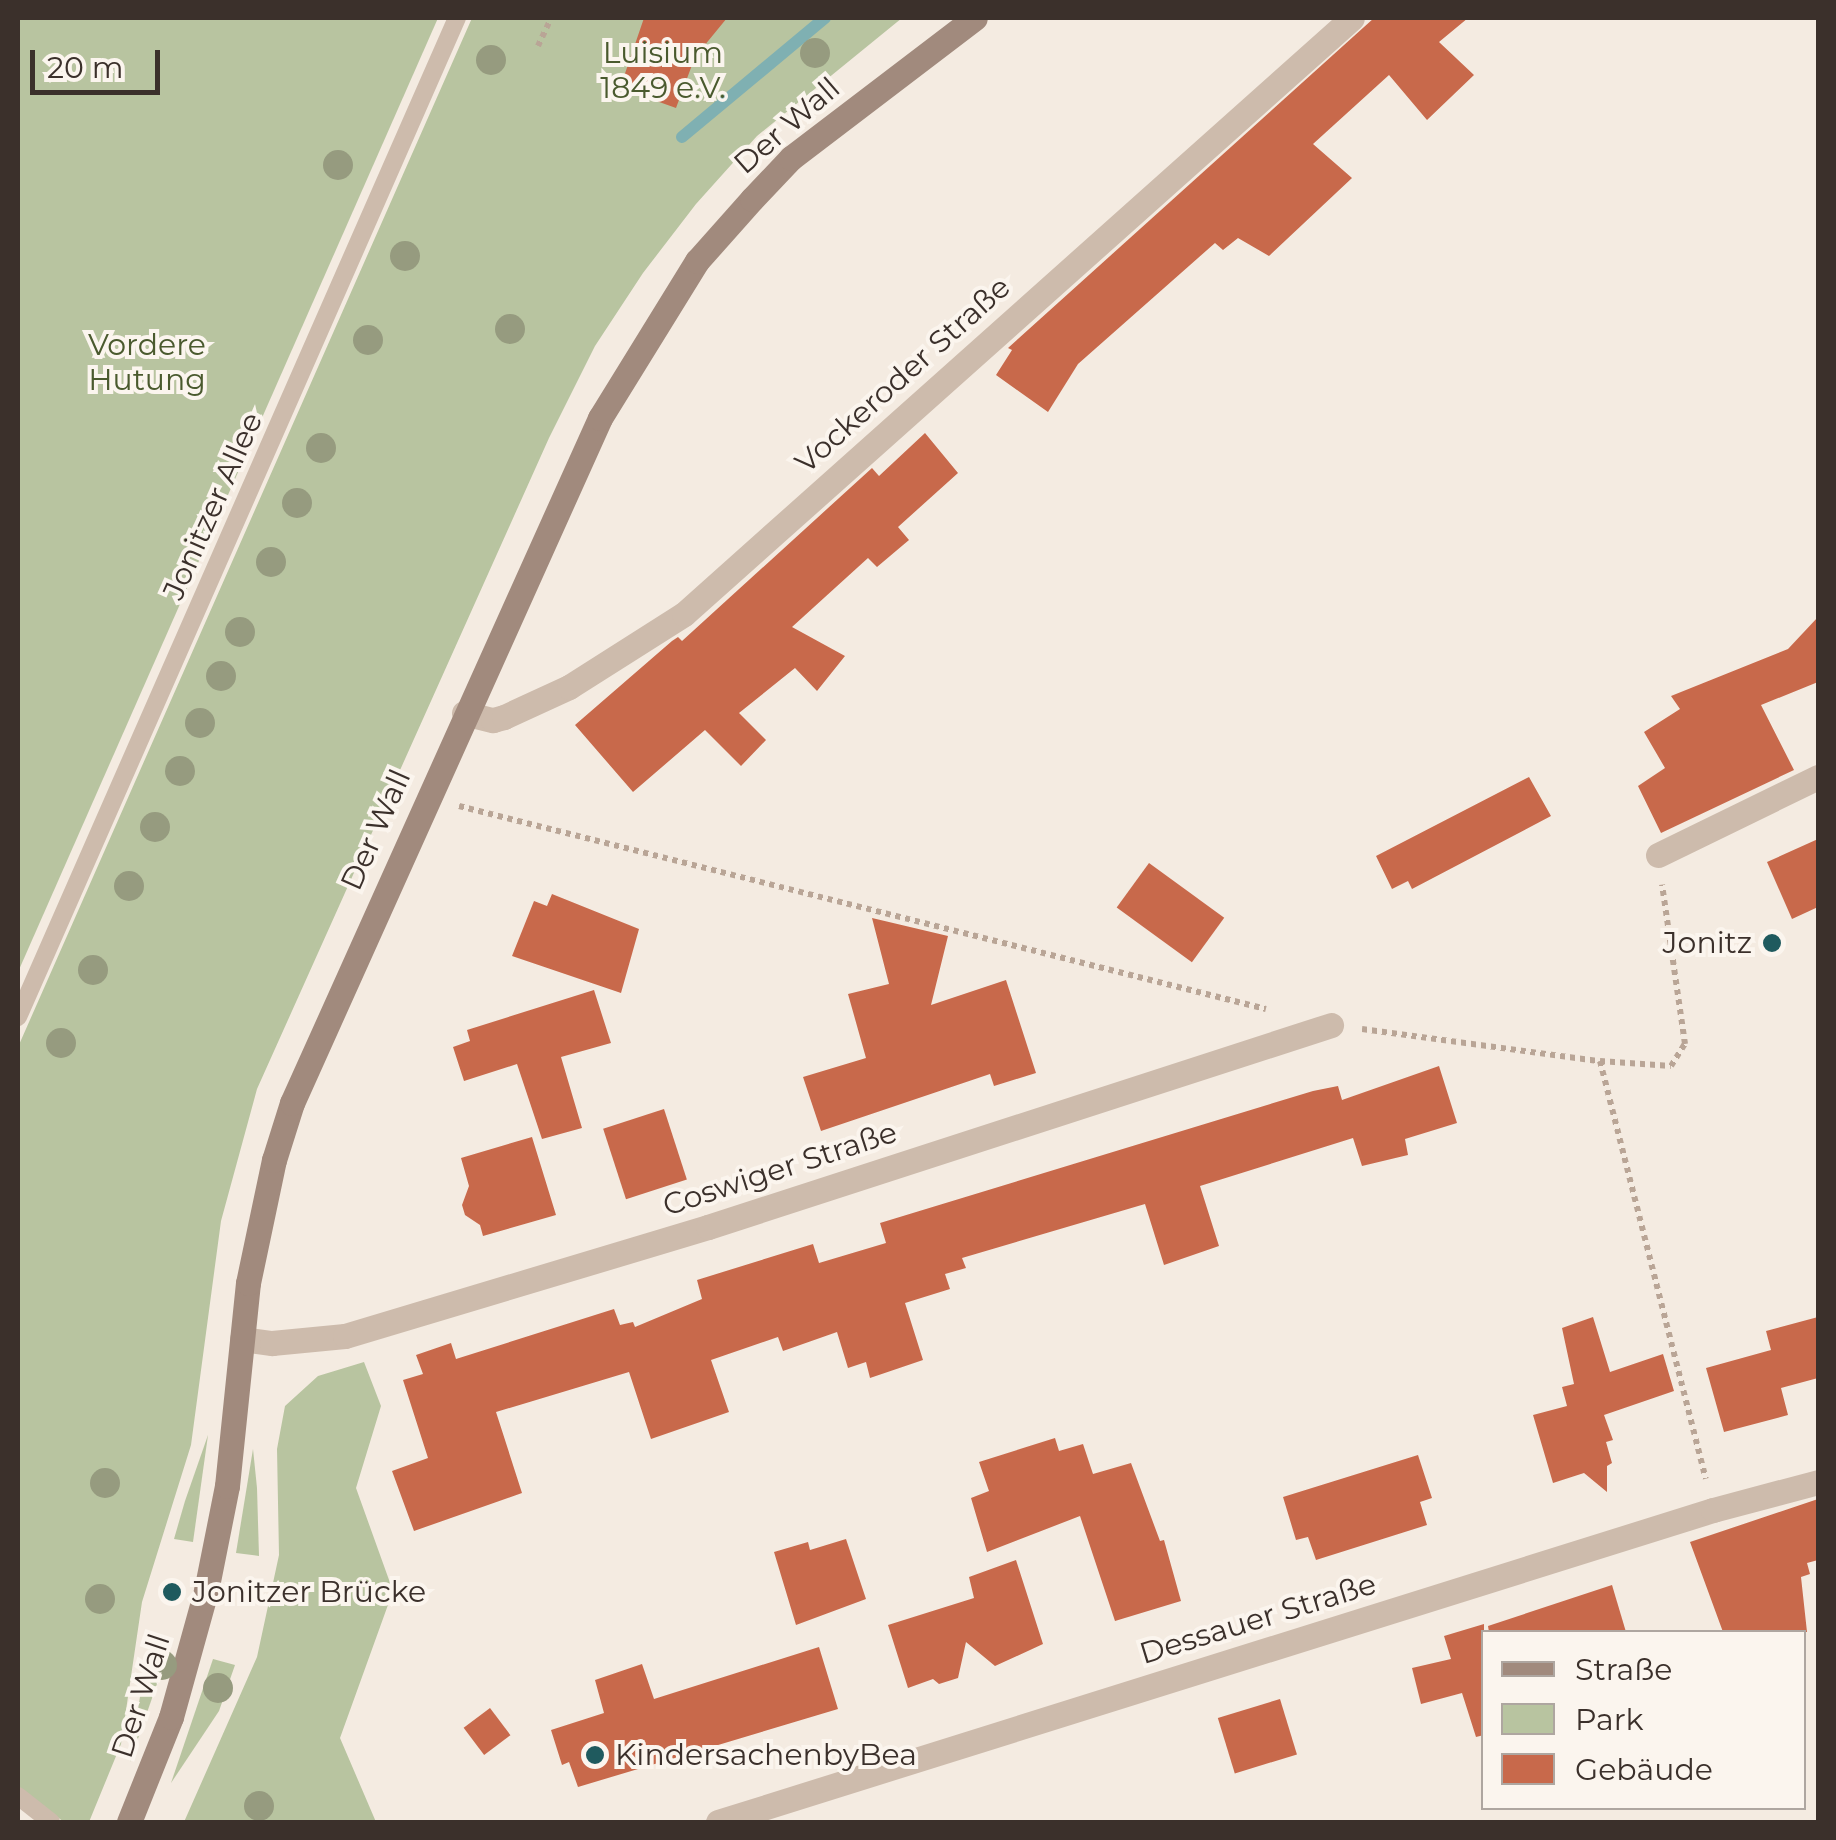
<!DOCTYPE html>
<meta charset="utf-8">
<style>
body{margin:0}
#map{position:relative;width:1836px;height:1840px;overflow:hidden;background:#f4ebe1;font-family:Montserrat,sans-serif}
div>[style]{position:absolute}
.green>*{inset:0;background:#b8c4a0}
.stream>*{height:12px;margin:-6px;padding:0 6px;transform-origin:6px;border-radius:6px;background:#7fb0b2}
.building>*{inset:0;background:#c8694b;transform-origin:0 0}
.path>*{height:6px;margin-top:-3px;transform-origin:0;background:repeating-linear-gradient(90deg,#b9a596 0 5px,transparent 0 10px)}
.service>*{height:18px;margin:-9px;padding:0 9px;transform-origin:9px;border-radius:9px;background:#cdbbac}
.minor>*{height:25px;margin:-12.5px;padding:0 12.5px;transform-origin:12.5px;border-radius:12.5px;background:#cdbbac}
.secondary>*{height:25px;margin:-12.5px;padding:0 12.5px;transform-origin:12.5px;border-radius:12.5px;background:#a18a7d}
.trees>*{width:30px;height:30px;margin:-15px;border-radius:50%;background:#969b7f}
.dots>*{width:28px;height:28px;translate:-50% -50%;box-sizing:border-box;border:5px solid #fbf5ee;border-radius:50%}
span{translate:-50% -50%;white-space:nowrap;text-align:center;line-height:1.15;-webkit-text-stroke:8px #fbf5ee;paint-order:stroke}
.park-label{font-size:30px;color:#4a5a2e}
.street-label{font-size:30px;color:#3b302b}
.poi-label{font-size:30px;color:#3b302b}
.right{translate:-100% -50%;text-align:right}
.left{translate:0 -50%;text-align:left}
.frame{position:absolute;inset:0;border:20px solid #3b302b;pointer-events:none}
.legend{position:absolute;left:1481px;top:1630px;width:325px;height:180px;box-sizing:border-box;background:#fbf5ee;border:2px solid #aea6a0;margin:0;padding:12px 18px;list-style:none;font-size:30px;color:#3b302b}
.legend li{display:flex;align-items:center;gap:20px;height:50px}
.legend b{width:50px;border:2px solid #aea6a0}
.scale{position:absolute;left:30px;top:50px;width:130px;height:45px;box-sizing:border-box;border:5px solid #3b302b;border-top:0;padding-left:12px;font-size:30px;line-height:35px;white-space:nowrap;color:#3b302b;-webkit-text-stroke:8px #fbf5ee;paint-order:stroke}
</style>
<div id="map">
<div class="green">
<div style="clip-path:polygon(18px 18px,438px 18px,18px 972px)"></div>
<div style="clip-path:polygon(472px 18px,902px 18px,757px 136px,696px 204px,643px 273px,595px 346px,549px 438px,257px 1089px,221px 1221px,191px 1445px,142px 1602px,121px 1744px,89px 1822px,64px 1822px,18px 1788px,18px 1047px)"></div>
<div style="clip-path:polygon(364px 1362px,381px 1406px,356px 1488px,393px 1591px,340px 1738px,376px 1822px,184px 1822px,257px 1657px,279px 1555px,277px 1449px,285px 1406px,318px 1376px)"></div>
<div style="clip-path:polygon(208px 1435px,193px 1542px,174px 1539px,185px 1501px)"></div>
<div style="clip-path:polygon(253px 1449px,257px 1488px,259px 1556px,236px 1553px)"></div>
<div style="clip-path:polygon(151px 1642px,170px 1646px,130px 1762px,143px 1677px)"></div>
<div style="clip-path:polygon(213px 1659px,235px 1665px,219px 1711px,171px 1783px)"></div>
</div>
<div class="stream">
<div style="left:682px;top:137px;width:186px;rotate:-39.8deg"></div>
</div>
<div class="building">
<div style="clip-path:polygon(644px 18px,727px 18px,695px 57px,676px 108px,620px 88px)"></div>
<div style="clip-path:polygon(1374px 18px,1468px 18px,1439px 42px,1474px 75px,1427px 120px,1389px 75px,1313px 144px,1352px 178px,1269px 256px,1238px 238px,1223px 250px,1215px 243px,1078px 364px,1048px 412px,996px 375px,1012px 350px,1008px 348px)"></div>
<div style="clip-path:polygon(925px 433px,958px 473px,898px 527px,909px 540px,877px 567px,868px 558px,792px 627px,845px 656px,817px 691px,795px 668px,739px 713px,766px 740px,741px 766px,705px 730px,633px 792px,575px 725px,672px 641px,678px 637px,682px 641px,872px 468px,879px 476px)"></div>
<div style="clip-path:polygon(1818px 617px,1818px 682px,1761px 705px,1794px 770px,1661px 833px,1638px 786px,1665px 768px,1644px 732px,1680px 709px,1671px 696px,1788px 649px)"></div>
<div style="clip-path:polygon(1529px 777px,1551px 816px,1412px 889px,1408px 881px,1392px 889px,1376px 856px)"></div>
<div style="clip-path:polygon(1818px 839px,1818px 907px,1792px 919px,1767px 862px)"></div>
<div style="left:1149px;top:863px;width:93px;height:55px;rotate:36deg"></div>
<div style="clip-path:polygon(552px 894px,639px 929px,621px 993px,512px 956px,534px 901px,547px 906px)"></div>
<div style="clip-path:polygon(872px 918px,948px 936px,931px 1005px,1006px 980px,1036px 1073px,994px 1086px,990px 1074px,821px 1131px,803px 1077px,866px 1058px,848px 994px,889px 984px)"></div>
<div style="clip-path:polygon(594px 990px,611px 1043px,561px 1057px,582px 1128px,542px 1139px,517px 1064px,464px 1081px,453px 1047px,470px 1041px,467px 1030px)"></div>
<div style="clip-path:polygon(1439px 1066px,1457px 1123px,1405px 1139px,1408px 1155px,1362px 1166px,1353px 1138px,1200px 1186px,1219px 1246px,1164px 1265px,1145px 1204px,962px 1258px,966px 1268px,945px 1274px,950px 1289px,905px 1303px,923px 1360px,870px 1378px,866px 1362px,848px 1368px,837px 1332px,783px 1351px,778px 1337px,711px 1360px,729px 1412px,651px 1439px,629px 1372px,496px 1412px,522px 1493px,414px 1531px,392px 1471px,428px 1458px,403px 1380px,423px 1374px,416px 1355px,451px 1343px,456px 1359px,614px 1309px,620px 1325px,633px 1322px,635px 1327px,702px 1299px,697px 1280px,813px 1244px,819px 1263px,886px 1243px,880px 1223px,1313px 1091px,1338px 1086px,1342px 1100px)"></div>
<div style="left:664px;top:1109px;width:74px;height:64px;rotate:72deg"></div>
<div style="clip-path:polygon(532px 1137px,556px 1215px,483px 1236px,480px 1225px,465px 1215px,462px 1205px,469px 1186px,461px 1158px)"></div>
<div style="clip-path:polygon(1593px 1317px,1610px 1372px,1663px 1354px,1674px 1391px,1604px 1415px,1613px 1440px,1606px 1442px,1612px 1463px,1607px 1466px,1607px 1492px,1584px 1473px,1553px 1483px,1533px 1415px,1567px 1406px,1562px 1387px,1574px 1384px,1562px 1328px)"></div>
<div style="clip-path:polygon(1818px 1317px,1818px 1378px,1781px 1388px,1788px 1415px,1724px 1432px,1706px 1368px,1771px 1350px,1766px 1331px)"></div>
<div style="clip-path:polygon(1055px 1438px,1059px 1451px,1083px 1444px,1093px 1474px,1131px 1463px,1160px 1541px,1164px 1540px,1181px 1601px,1115px 1621px,1080px 1516px,987px 1552px,971px 1498px,989px 1491px,979px 1462px)"></div>
<div style="clip-path:polygon(1418px 1455px,1432px 1498px,1420px 1502px,1427px 1525px,1316px 1560px,1308px 1537px,1296px 1540px,1283px 1497px)"></div>
<div style="clip-path:polygon(1818px 1499px,1818px 1560px,1807px 1563px,1810px 1574px,1801px 1577px,1807px 1632px,1723px 1632px,1690px 1542px)"></div>
<div style="clip-path:polygon(846px 1539px,866px 1599px,796px 1625px,774px 1552px,808px 1542px,810px 1550px)"></div>
<div style="clip-path:polygon(1016px 1560px,1043px 1644px,995px 1666px,966px 1642px,958px 1678px,939px 1684px,933px 1679px,908px 1688px,888px 1625px,974px 1598px,969px 1577px)"></div>
<div style="clip-path:polygon(1612px 1585px,1626px 1632px,1489px 1632px,1488px 1626px)"></div>
<div style="clip-path:polygon(1484px 1624px,1484px 1735px,1476px 1737px,1462px 1693px,1421px 1704px,1412px 1668px,1451px 1659px,1444px 1636px)"></div>
<div style="clip-path:polygon(819px 1647px,838px 1709px,578px 1787px,569px 1762px,562px 1765px,551px 1730px,604px 1713px,595px 1680px,642px 1664px,654px 1699px)"></div>
<div style="left:1280px;top:1699px;width:58px;height:65px;rotate:73deg"></div>
<div style="left:490px;top:1708px;width:34px;height:33px;rotate:53deg"></div>
</div>
<div class="path">
<div style="left:538px;top:46px;width:31px;rotate:-65deg"></div>
<div style="left:459px;top:806px;width:832px;rotate:14.12deg"></div>
<div style="left:1362px;top:1029px;width:240px;rotate:7.7deg"></div>
<div style="left:1600px;top:1061px;width:71px;rotate:4deg"></div>
<div style="left:1671px;top:1066px;width:26px;rotate:-58deg"></div>
<div style="left:1685px;top:1044px;width:161px;rotate:-98.2deg"></div>
<div style="left:1600px;top:1061px;width:431px;rotate:75.8deg"></div>
</div>
<div class="service">
<div style="left:18px;top:1017px;width:1091px;rotate:-66.28deg"></div>
<div style="left:18px;top:1796px;width:42px;rotate:38.2deg"></div>
</div>
<div class="minor">
<div style="left:464px;top:713px;width:30px;rotate:14deg"></div>
<div style="left:493px;top:720px;width:11px;rotate:-15deg"></div>
<div style="left:504px;top:717px;width:72px;rotate:-24.8deg"></div>
<div style="left:569px;top:687px;width:136px;rotate:-32.4deg"></div>
<div style="left:684px;top:614px;width:895px;rotate:-41.74deg"></div>
<div style="left:1658px;top:855px;width:178px;rotate:-26deg"></div>
<div style="left:242px;top:1339px;width:30px;rotate:8deg"></div>
<div style="left:272px;top:1343px;width:73px;rotate:-5.5deg"></div>
<div style="left:345px;top:1336px;width:379px;rotate:-16.7deg"></div>
<div style="left:708px;top:1227px;width:655px;rotate:-17.96deg"></div>
<div style="left:718px;top:1822px;width:1043px;rotate:-17.41deg"></div>
<div style="left:1713px;top:1510px;width:109px;rotate:-14.9deg"></div>
</div>
<div class="secondary">
<div style="left:129px;top:1822px;width:113px;rotate:-68.2deg"></div>
<div style="left:171px;top:1717px;width:131px;rotate:-74.5deg"></div>
<div style="left:206px;top:1591px;width:107px;rotate:-78.7deg"></div>
<div style="left:227px;top:1486px;width:204px;rotate:-84.1deg"></div>
<div style="left:248px;top:1283px;width:126px;rotate:-78.1deg"></div>
<div style="left:274px;top:1160px;width:60px;rotate:-72.5deg"></div>
<div style="left:292px;top:1103px;width:751px;rotate:-65.79deg"></div>
<div style="left:600px;top:418px;width:185px;rotate:-58.3deg"></div>
<div style="left:697px;top:261px;width:83px;rotate:-48.4deg"></div>
<div style="left:752px;top:199px;width:57px;rotate:-46.4deg"></div>
<div style="left:791px;top:158px;width:231px;rotate:-37.3deg"></div>
</div>
<div class="trees">
<div style="left:815px;top:53px"></div>
<div style="left:491px;top:60px"></div>
<div style="left:338px;top:165px"></div>
<div style="left:405px;top:256px"></div>
<div style="left:510px;top:329px"></div>
<div style="left:368px;top:340px"></div>
<div style="left:321px;top:448px"></div>
<div style="left:297px;top:503px"></div>
<div style="left:271px;top:562px"></div>
<div style="left:240px;top:632px"></div>
<div style="left:221px;top:676px"></div>
<div style="left:200px;top:723px"></div>
<div style="left:180px;top:771px"></div>
<div style="left:155px;top:827px"></div>
<div style="left:129px;top:886px"></div>
<div style="left:93px;top:970px"></div>
<div style="left:61px;top:1043px"></div>
<div style="left:105px;top:1483px"></div>
<div style="left:100px;top:1599px"></div>
<div style="left:162px;top:1665px"></div>
<div style="left:218px;top:1688px"></div>
<div style="left:259px;top:1806px"></div>
</div>
<div class="dots">
<div style="left:1772px;top:943px;background:#1f5a5e"></div>
<div style="left:172px;top:1592px;background:#1f5a5e"></div>
<div style="left:595px;top:1755px;background:#1f5a5e"></div>
</div>
<div class="park-label">
<span style="left:663px;top:70px">Luisium<br>1849 e.V.</span>
<span style="left:147px;top:362px">Vordere<br>Hutung</span>
</div>
<div class="street-label">
<span style="left:787px;top:126px;rotate:-41deg">Der Wall</span>
<span style="left:903px;top:375px;rotate:-42deg">Vockeroder Straße</span>
<span style="left:213px;top:506px;rotate:-66deg">Jonitzer Allee</span>
<span style="left:376px;top:830px;rotate:-66deg">Der Wall</span>
<span style="left:780px;top:1169px;rotate:-18deg">Coswiger Straße</span>
<span style="left:1258px;top:1619px;rotate:-17deg">Dessauer Straße</span>
<span style="left:141px;top:1696px;rotate:-72deg">Der Wall</span>
</div>
<div class="poi-label">
<span class="right" style="left:1752px;top:943px">Jonitz</span>
<span class="left" style="left:192px;top:1592px">Jonitzer Brücke</span>
<span class="left" style="left:615px;top:1755px">KindersachenbyBea</span>
</div>
<div class="frame"></div>
<ul class="legend">
<li><b style="height:12px;background:#a18a7d"></b>Straße</li>
<li><b style="height:28px;background:#b8c4a0"></b>Park</li>
<li><b style="height:28px;background:#c8694b"></b>Gebäude</li>
</ul>
<div class="scale">20 m</div>
</div>
